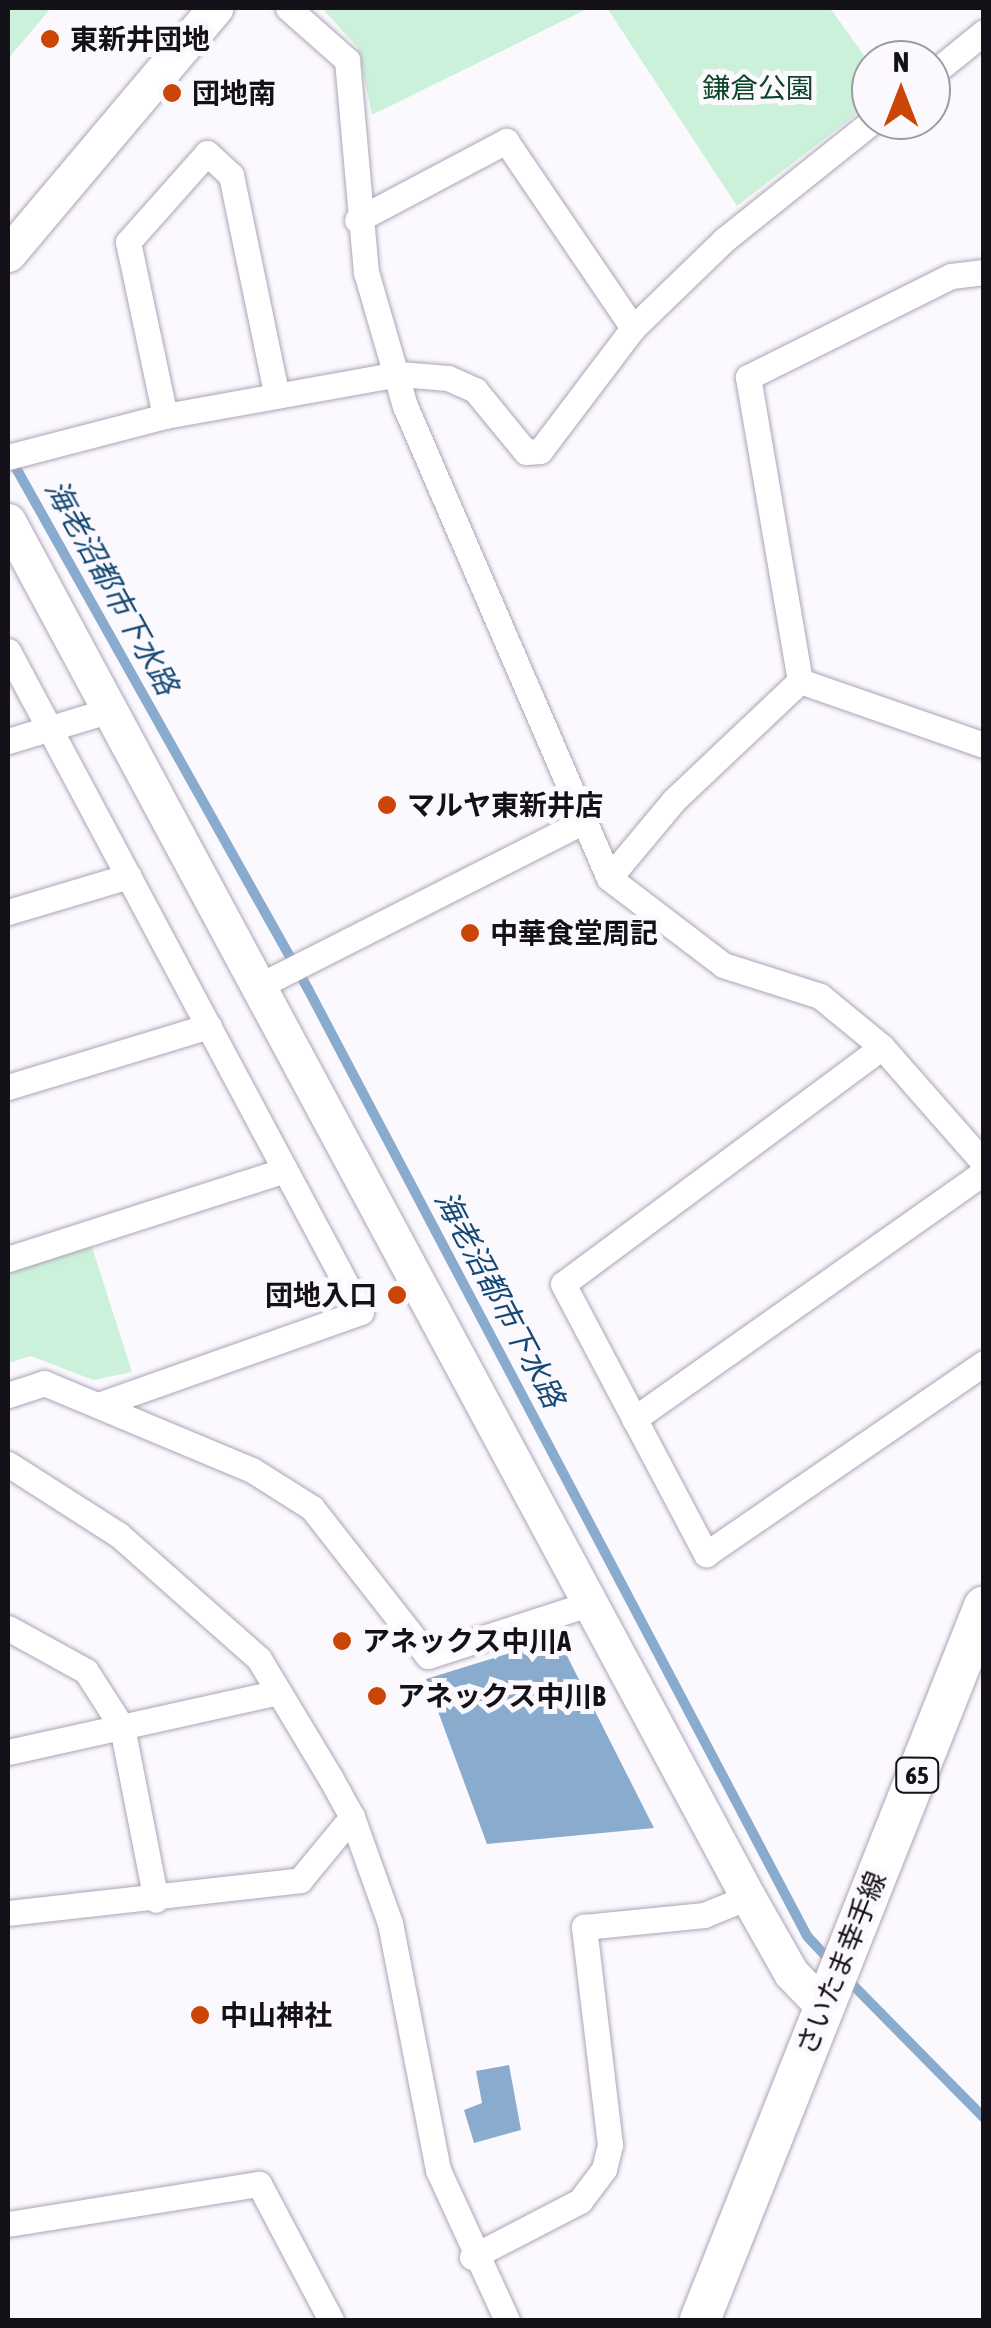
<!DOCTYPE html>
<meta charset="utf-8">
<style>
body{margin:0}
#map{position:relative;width:991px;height:2328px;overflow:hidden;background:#fbf9fd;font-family:"Asap Condensed","Noto Sans JP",sans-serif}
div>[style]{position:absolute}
.green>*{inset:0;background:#ccf1da}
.water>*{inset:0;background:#89abcd}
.stream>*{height:10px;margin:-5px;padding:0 5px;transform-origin:5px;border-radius:5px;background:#89abcd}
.roads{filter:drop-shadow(0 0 2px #ada3b8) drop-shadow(0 0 2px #ada3b8)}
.street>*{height:25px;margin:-12.5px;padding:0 12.5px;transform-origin:12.5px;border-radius:12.5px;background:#fff}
.secondary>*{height:35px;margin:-17.5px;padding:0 17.5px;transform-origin:17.5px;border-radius:17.5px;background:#fff}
.primary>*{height:40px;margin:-20px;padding:0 20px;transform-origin:20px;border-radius:20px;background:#fff}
.dots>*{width:28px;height:28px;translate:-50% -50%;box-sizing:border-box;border:5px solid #fbf9fd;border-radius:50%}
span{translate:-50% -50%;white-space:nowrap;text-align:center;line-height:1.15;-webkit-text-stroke:10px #fbf9fd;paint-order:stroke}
.shield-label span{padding:2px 8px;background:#fbf9fd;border:2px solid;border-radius:8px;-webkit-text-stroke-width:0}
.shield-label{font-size:25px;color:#151118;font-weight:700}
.poi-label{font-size:28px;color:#151118;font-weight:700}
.left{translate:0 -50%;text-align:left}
.right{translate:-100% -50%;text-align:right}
.park-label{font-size:28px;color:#0a4429}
.street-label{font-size:28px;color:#151118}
.water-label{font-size:30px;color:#154975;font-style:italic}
.frame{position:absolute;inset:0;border:10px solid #151118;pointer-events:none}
.north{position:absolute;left:851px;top:40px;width:100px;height:100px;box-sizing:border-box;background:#fbf9fd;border:2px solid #9f9ca1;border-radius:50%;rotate:0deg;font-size:28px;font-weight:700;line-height:40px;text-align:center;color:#151118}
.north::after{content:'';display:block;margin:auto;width:35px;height:45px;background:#cb4606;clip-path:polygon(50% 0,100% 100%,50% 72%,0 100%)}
</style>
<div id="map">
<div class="green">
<div style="clip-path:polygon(8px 8px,51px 8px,8px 59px)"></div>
<div style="clip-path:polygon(322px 8px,589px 8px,372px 115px,358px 48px)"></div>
<div style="clip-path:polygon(607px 8px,830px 8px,871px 65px,871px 103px,737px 206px)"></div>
<div style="clip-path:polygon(90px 1241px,132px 1372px,93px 1380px,31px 1356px,8px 1363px,8px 1266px)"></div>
</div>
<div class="water">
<div style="clip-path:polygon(558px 1638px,654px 1828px,487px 1844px,426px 1679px)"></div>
<div style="clip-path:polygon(509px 2065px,521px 2130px,474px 2143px,464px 2110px,482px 2103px,476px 2071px)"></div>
</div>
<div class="stream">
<div style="left:16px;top:468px;width:597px;rotate:60.73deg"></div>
<div style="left:308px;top:989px;width:1070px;rotate:62.21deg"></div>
<div style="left:807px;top:1936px;width:37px;rotate:47deg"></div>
<div style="left:847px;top:1979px;width:195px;rotate:45.4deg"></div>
</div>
<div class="roads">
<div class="street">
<div style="left:288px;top:8px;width:79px;rotate:41.4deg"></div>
<div style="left:347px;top:60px;width:213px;rotate:84.9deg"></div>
<div style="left:366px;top:272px;width:140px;rotate:73.8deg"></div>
<div style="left:405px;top:406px;width:514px;rotate:66.63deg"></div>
<div style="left:609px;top:878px;width:143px;rotate:37.3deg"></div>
<div style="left:723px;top:965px;width:102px;rotate:17.7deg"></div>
<div style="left:820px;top:996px;width:80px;rotate:39.4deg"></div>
<div style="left:882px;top:1047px;width:154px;rotate:48.7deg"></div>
<div style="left:931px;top:75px;width:68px;rotate:-39.1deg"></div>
<div style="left:357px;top:220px;width:169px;rotate:-27.9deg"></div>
<div style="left:506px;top:141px;width:226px;rotate:55.8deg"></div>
<div style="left:984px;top:272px;width:33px;rotate:173deg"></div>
<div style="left:951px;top:276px;width:227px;rotate:153.5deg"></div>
<div style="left:748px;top:377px;width:308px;rotate:80.3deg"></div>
<div style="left:800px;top:681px;width:195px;rotate:19.2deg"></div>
<div style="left:165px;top:416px;width:178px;rotate:-102deg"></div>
<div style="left:128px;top:242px;width:119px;rotate:-48.4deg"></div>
<div style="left:207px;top:153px;width:33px;rotate:43deg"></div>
<div style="left:231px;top:175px;width:222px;rotate:78.3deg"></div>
<div style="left:8px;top:457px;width:162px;rotate:-14.6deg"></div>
<div style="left:165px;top:416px;width:238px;rotate:-10.2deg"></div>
<div style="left:399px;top:374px;width:49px;rotate:4.7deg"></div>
<div style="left:448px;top:378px;width:30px;rotate:24deg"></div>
<div style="left:475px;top:390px;width:80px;rotate:50.6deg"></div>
<div style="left:526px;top:452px;width:14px;rotate:-4deg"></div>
<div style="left:540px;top:451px;width:154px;rotate:-52.9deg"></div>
<div style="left:633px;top:328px;width:127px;rotate:-44deg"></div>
<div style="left:724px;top:240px;width:192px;rotate:-38.7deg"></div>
<div style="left:8px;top:651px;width:749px;rotate:61.9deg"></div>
<div style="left:361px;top:1312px;width:278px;rotate:160.5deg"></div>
<div style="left:8px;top:741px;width:108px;rotate:-16.8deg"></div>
<div style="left:609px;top:878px;width:102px;rotate:-50.2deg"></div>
<div style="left:674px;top:800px;width:173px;rotate:-43.4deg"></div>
<div style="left:8px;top:912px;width:126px;rotate:-16.6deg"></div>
<div style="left:259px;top:986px;width:364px;rotate:-26.9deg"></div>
<div style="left:882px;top:1047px;width:397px;rotate:143.4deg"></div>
<div style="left:563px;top:1284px;width:306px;rotate:62.1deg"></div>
<div style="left:706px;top:1554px;width:337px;rotate:-34.5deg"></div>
<div style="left:8px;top:1087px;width:210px;rotate:-16.9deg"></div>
<div style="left:8px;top:1259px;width:291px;rotate:-17.8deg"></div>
<div style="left:8px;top:1395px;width:38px;rotate:-18deg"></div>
<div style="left:44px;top:1383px;width:225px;rotate:22.7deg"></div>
<div style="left:252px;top:1470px;width:71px;rotate:32.3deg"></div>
<div style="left:312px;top:1508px;width:188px;rotate:51.9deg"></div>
<div style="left:428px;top:1656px;width:171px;rotate:-18deg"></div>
<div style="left:634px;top:1419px;width:428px;rotate:-35.2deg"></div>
<div style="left:8px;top:1464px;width:132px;rotate:32.6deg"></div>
<div style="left:119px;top:1535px;width:187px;rotate:41.5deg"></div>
<div style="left:259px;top:1659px;width:138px;rotate:59deg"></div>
<div style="left:330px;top:1777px;width:46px;rotate:61.2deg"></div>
<div style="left:352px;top:1817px;width:113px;rotate:70.3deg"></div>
<div style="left:390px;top:1923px;width:252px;rotate:79deg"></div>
<div style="left:438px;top:2170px;width:165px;rotate:65.3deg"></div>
<div style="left:8px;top:1628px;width:89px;rotate:28.9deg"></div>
<div style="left:86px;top:1671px;width:67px;rotate:57.3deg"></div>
<div style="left:122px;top:1727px;width:176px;rotate:78.9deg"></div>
<div style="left:8px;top:1752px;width:277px;rotate:-12.5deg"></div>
<div style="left:8px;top:1913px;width:294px;rotate:-6.4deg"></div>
<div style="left:300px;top:1880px;width:82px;rotate:-50.5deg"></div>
<div style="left:8px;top:2224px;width:254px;rotate:-9.1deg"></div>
<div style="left:259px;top:2184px;width:154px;rotate:62.1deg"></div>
<div style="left:472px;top:2257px;width:122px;rotate:-27.4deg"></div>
<div style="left:580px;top:2201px;width:40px;rotate:-53deg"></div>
<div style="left:604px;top:2169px;width:25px;rotate:-76deg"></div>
<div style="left:610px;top:2145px;width:220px;rotate:-96.8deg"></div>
<div style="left:584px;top:1927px;width:121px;rotate:-5.7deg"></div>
<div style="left:704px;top:1915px;width:48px;rotate:-22.2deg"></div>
</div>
<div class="secondary">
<div style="left:8px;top:254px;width:322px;rotate:-49.9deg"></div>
<div style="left:8px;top:521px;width:1562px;rotate:61.73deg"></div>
<div style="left:748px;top:1897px;width:87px;rotate:60.5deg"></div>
<div style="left:791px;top:1973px;width:47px;rotate:45.9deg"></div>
</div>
<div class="primary">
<div style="left:700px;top:2320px;width:768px;rotate:-68.31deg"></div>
</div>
</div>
<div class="dots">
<div style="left:50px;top:39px;background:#cb4606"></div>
<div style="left:172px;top:93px;background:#cb4606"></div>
<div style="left:387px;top:805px;background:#cb4606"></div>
<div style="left:470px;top:933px;background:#cb4606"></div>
<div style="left:397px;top:1295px;background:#cb4606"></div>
<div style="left:342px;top:1641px;background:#cb4606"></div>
<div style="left:377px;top:1696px;background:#cb4606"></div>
<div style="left:200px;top:2015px;background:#cb4606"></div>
</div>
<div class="shield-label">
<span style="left:917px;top:1775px">65</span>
</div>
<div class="poi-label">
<span class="left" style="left:70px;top:39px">東新井団地</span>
<span class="left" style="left:192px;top:93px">団地南</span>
<span class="left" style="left:407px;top:805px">マルヤ東新井店</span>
<span class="left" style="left:490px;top:933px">中華食堂周記</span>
<span class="right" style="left:377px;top:1295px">団地入口</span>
<span class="left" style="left:362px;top:1641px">アネックス中川A</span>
<span class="left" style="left:397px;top:1696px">アネックス中川B</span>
<span class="left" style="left:220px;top:2015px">中山神社</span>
</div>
<div class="park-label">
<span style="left:758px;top:88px">鎌倉公園</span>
</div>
<div class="street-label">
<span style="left:841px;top:1963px;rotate:-68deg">さいたま幸手線</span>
</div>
<div class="water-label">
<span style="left:112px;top:587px;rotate:61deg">海老沼都市下水路</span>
<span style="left:500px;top:1299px;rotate:62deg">海老沼都市下水路</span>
</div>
<div class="frame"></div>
<div class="north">N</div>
</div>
